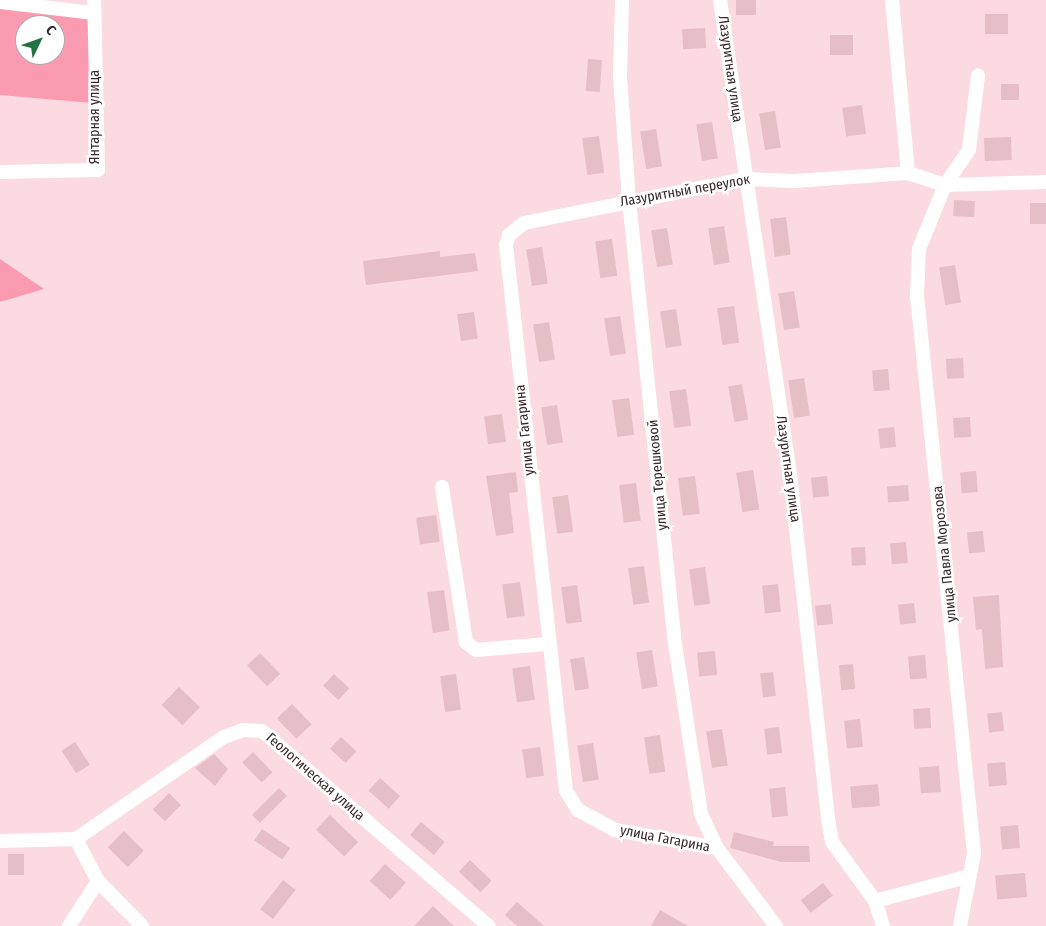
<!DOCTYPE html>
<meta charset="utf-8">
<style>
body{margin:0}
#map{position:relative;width:1046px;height:926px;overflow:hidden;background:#fbdae1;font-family:"Fira Sans Condensed",sans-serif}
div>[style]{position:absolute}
.green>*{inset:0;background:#fa9bb2}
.building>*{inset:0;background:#e6bec6;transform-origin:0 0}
.minor>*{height:14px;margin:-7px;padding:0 7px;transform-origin:7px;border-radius:7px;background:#fff}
span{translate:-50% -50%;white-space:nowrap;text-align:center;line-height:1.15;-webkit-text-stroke:5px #fff;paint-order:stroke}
.street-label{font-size:14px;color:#36272a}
.north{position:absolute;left:15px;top:15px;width:50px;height:50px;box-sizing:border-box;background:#fff;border:1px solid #afa9aa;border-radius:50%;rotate:48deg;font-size:14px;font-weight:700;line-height:20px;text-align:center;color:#36272a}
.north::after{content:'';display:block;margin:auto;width:18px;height:22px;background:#217344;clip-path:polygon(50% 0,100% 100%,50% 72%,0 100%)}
</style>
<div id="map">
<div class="green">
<div style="clip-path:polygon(evenodd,0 7px,89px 19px,92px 103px,0 95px,0 7px,25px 25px,55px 25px,55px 55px,25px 55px,25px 25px)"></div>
<div style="clip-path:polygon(0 259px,44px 289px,0 302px)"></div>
</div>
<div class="building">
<div style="left:736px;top:0;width:20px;height:15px"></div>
<div style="left:985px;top:14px;width:23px;height:20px"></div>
<div style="left:705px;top:28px;width:20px;height:23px;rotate:87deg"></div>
<div style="left:830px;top:35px;width:23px;height:20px"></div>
<div style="left:588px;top:59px;width:14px;height:32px;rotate:4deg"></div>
<div style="left:1001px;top:84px;width:18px;height:16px"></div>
<div style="left:862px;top:105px;width:29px;height:20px;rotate:82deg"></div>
<div style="left:775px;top:111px;width:37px;height:16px;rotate:81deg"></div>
<div style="left:712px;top:122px;width:37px;height:16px;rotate:81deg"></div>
<div style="left:656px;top:129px;width:38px;height:16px;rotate:81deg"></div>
<div style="left:599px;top:136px;width:37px;height:17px;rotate:82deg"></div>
<div style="left:1011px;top:137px;width:23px;height:27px;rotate:88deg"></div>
<div style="left:954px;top:200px;width:21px;height:16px;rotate:3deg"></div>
<div style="left:1046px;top:203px;width:21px;height:16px;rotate:90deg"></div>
<div style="left:786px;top:217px;width:38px;height:16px;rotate:83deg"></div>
<div style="left:724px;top:226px;width:37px;height:16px;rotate:81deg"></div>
<div style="left:667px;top:228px;width:37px;height:16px;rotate:81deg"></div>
<div style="left:612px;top:239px;width:37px;height:17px;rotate:82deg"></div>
<div style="left:542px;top:247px;width:37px;height:16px;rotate:81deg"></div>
<div style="clip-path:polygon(440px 251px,440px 257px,475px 253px,478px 271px,366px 285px,363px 261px)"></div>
<div style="left:955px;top:265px;width:38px;height:16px;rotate:81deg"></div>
<div style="left:794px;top:291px;width:37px;height:16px;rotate:81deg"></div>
<div style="left:734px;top:306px;width:37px;height:17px;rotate:82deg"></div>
<div style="left:676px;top:309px;width:37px;height:16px;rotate:81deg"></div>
<div style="left:474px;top:312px;width:27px;height:17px;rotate:82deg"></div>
<div style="left:620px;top:316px;width:38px;height:16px;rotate:81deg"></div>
<div style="left:549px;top:322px;width:38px;height:16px;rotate:81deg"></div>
<div style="left:963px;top:358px;width:20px;height:17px;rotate:87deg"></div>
<div style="left:888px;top:369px;width:21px;height:16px;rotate:85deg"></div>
<div style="left:804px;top:378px;width:38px;height:16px;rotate:81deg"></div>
<div style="left:742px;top:384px;width:36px;height:14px;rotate:80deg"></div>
<div style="left:686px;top:389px;width:37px;height:17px;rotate:82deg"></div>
<div style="left:629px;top:398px;width:37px;height:17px;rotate:82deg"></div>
<div style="left:557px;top:405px;width:38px;height:16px;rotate:81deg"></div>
<div style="left:502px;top:414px;width:28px;height:18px;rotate:82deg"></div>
<div style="left:970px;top:417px;width:20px;height:17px;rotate:87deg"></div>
<div style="left:894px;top:427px;width:20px;height:16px;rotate:84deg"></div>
<div style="left:753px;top:470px;width:40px;height:17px;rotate:81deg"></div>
<div style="left:976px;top:471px;width:21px;height:16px;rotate:85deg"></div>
<div style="clip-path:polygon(516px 472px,518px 492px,509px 493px,514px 533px,496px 536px,486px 476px)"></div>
<div style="left:695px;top:476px;width:38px;height:17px;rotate:83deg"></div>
<div style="left:827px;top:476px;width:20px;height:16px;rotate:84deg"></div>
<div style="left:636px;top:483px;width:38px;height:17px;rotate:83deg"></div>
<div style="left:908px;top:485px;width:16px;height:21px;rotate:86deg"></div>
<div style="left:568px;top:495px;width:37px;height:16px;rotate:82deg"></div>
<div style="left:436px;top:515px;width:27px;height:20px;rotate:82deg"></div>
<div style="left:983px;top:531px;width:21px;height:16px;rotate:85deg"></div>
<div style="left:906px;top:542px;width:21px;height:16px;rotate:85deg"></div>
<div style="left:865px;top:547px;width:18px;height:14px;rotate:87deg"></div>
<div style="left:644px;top:566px;width:37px;height:16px;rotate:82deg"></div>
<div style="left:705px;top:567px;width:37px;height:16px;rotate:82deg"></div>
<div style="left:520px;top:582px;width:34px;height:18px;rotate:82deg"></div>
<div style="left:778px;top:584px;width:28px;height:16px;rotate:84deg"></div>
<div style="left:577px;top:585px;width:37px;height:16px;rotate:82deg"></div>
<div style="left:444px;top:590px;width:41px;height:17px;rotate:82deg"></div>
<div style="clip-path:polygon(999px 595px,1003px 667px,985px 669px,982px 629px,976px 630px,973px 597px)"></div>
<div style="left:914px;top:603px;width:20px;height:16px;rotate:84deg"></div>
<div style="left:831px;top:604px;width:20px;height:16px;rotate:84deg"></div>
<div style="left:652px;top:650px;width:37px;height:16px;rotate:81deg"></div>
<div style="left:715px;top:651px;width:24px;height:18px;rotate:85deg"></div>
<div style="left:260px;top:653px;width:29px;height:18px;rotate:46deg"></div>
<div style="left:925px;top:655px;width:23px;height:17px;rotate:85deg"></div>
<div style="left:584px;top:657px;width:32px;height:14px;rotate:81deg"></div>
<div style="left:853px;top:664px;width:25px;height:14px;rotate:85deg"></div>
<div style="left:530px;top:666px;width:34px;height:18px;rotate:82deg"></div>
<div style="left:773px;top:672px;width:24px;height:13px;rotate:83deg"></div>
<div style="left:334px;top:674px;width:21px;height:16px;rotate:43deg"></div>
<div style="left:456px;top:674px;width:36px;height:16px;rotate:82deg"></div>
<div style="left:179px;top:687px;width:29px;height:25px;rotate:44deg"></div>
<div style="left:292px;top:704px;width:28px;height:21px;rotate:46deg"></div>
<div style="left:930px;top:708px;width:20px;height:17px;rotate:87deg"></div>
<div style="left:1002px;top:712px;width:19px;height:15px;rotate:84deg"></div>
<div style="left:860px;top:719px;width:28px;height:16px;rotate:84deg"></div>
<div style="left:779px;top:727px;width:26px;height:15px;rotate:83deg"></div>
<div style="left:722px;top:729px;width:37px;height:16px;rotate:81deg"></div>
<div style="left:660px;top:735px;width:37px;height:16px;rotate:82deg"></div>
<div style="left:341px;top:737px;width:21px;height:16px;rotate:43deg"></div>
<div style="left:75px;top:742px;width:27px;height:16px;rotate:57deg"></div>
<div style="left:593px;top:743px;width:37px;height:16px;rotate:81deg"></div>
<div style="left:540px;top:747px;width:29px;height:18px;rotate:82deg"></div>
<div style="left:253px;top:752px;width:28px;height:15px;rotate:46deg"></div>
<div style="clip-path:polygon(214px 754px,228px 769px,215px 786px,195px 768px)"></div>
<div style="left:1005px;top:762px;width:23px;height:18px;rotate:85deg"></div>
<div style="left:939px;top:766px;width:26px;height:20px;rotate:86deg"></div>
<div style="left:380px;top:778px;width:27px;height:17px;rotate:42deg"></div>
<div style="left:878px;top:784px;width:22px;height:28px;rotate:85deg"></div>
<div style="left:785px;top:787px;width:29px;height:16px;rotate:84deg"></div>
<div style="left:279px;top:788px;width:11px;height:38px;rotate:45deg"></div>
<div style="left:169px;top:793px;width:17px;height:23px;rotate:45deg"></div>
<div style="left:330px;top:815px;width:39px;height:20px;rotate:44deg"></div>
<div style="left:421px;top:822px;width:31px;height:17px;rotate:40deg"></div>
<div style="left:1018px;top:825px;width:23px;height:18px;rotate:85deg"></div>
<div style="left:262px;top:829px;width:34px;height:14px;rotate:34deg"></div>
<div style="left:124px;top:831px;width:28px;height:23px;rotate:45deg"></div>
<div style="clip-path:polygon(734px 832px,774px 842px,773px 846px,809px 846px,810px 862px,781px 862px,730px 848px)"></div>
<div style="left:8px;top:854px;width:16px;height:21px"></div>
<div style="left:470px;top:860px;width:30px;height:16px;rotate:44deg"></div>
<div style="left:385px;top:864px;width:28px;height:23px;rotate:42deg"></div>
<div style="left:1025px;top:873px;width:24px;height:30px;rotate:85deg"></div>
<div style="left:283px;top:880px;width:16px;height:37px;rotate:38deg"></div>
<div style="left:823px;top:883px;width:16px;height:28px;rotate:52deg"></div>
<div style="clip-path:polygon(517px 902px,544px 926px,517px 926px,505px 915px)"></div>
<div style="clip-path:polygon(433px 906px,454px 926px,414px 926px)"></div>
<div style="clip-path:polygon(660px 910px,688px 926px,651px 926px)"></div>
</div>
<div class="minor">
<div style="left:622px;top:0;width:77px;rotate:91.5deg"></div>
<div style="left:620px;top:77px;width:123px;rotate:85.8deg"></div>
<div style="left:629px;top:200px;width:439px;rotate:84.1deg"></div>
<div style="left:674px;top:637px;width:179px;rotate:81.3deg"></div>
<div style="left:701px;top:814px;width:38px;rotate:65deg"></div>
<div style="left:717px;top:848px;width:98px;rotate:52.9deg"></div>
<div style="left:720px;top:0;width:488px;rotate:81.6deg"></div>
<div style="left:791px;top:483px;width:338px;rotate:83.7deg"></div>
<div style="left:828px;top:819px;width:23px;rotate:80deg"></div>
<div style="left:832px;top:842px;width:73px;rotate:53.9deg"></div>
<div style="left:875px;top:901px;width:26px;rotate:72deg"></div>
<div style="left:892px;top:0;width:174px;rotate:84.7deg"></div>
<div style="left:0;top:2px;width:95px;rotate:6.7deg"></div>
<div style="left:0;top:172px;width:98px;rotate:-1.2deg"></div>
<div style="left:98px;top:170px;width:170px;rotate:-91.3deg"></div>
<div style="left:442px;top:487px;width:157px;rotate:81.2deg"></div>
<div style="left:466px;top:642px;width:13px;rotate:39deg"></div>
<div style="left:476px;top:650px;width:72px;rotate:-4.8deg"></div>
<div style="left:76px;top:839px;width:180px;rotate:-34.6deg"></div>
<div style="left:224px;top:737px;width:20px;rotate:-20deg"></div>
<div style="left:243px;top:730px;width:19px;rotate:3deg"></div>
<div style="left:262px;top:731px;width:299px;rotate:40.7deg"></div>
<div style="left:76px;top:839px;width:47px;rotate:62.4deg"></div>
<div style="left:98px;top:881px;width:63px;rotate:45.6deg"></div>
<div style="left:0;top:841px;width:76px;rotate:-1.5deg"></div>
<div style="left:717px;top:848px;width:104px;rotate:-170deg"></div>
<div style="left:615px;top:830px;width:42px;rotate:-151.6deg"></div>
<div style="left:578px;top:810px;width:22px;rotate:-122deg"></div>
<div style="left:566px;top:791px;width:549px;rotate:-96.27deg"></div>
<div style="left:506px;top:245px;width:10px;rotate:-73deg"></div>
<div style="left:509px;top:235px;width:19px;rotate:-39deg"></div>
<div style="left:524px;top:223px;width:224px;rotate:-11.3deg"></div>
<div style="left:744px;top:179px;width:51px;rotate:2.2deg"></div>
<div style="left:795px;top:181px;width:113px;rotate:-4deg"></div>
<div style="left:908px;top:173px;width:39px;rotate:18deg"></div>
<div style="left:945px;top:185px;width:101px;rotate:-1.7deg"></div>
<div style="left:875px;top:901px;width:98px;rotate:-14.7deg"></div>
<div style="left:69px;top:926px;width:54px;rotate:-57.2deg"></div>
<div style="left:960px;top:926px;width:74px;rotate:-79.1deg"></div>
<div style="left:974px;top:853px;width:560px;rotate:-95.84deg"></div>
<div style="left:917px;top:296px;width:47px;rotate:-87.6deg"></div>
<div style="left:919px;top:249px;width:69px;rotate:-67.9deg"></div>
<div style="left:945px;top:185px;width:42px;rotate:-55.6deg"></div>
<div style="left:969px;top:150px;width:75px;rotate:-83.1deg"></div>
</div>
<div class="street-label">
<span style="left:730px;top:69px;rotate:82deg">Лазуритная улица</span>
<span style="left:95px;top:117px;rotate:-90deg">Янтарная улица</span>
<span style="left:685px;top:191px;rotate:-10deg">Лазуритный переулок</span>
<span style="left:525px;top:430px;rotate:-96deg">улица Гагарина</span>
<span style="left:788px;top:469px;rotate:82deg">Лазуритная улица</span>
<span style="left:658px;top:475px;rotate:-95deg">улица Терешковой</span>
<span style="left:945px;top:554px;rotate:-96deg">улица Павла Морозова</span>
<span style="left:315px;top:777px;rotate:41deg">Геологическая улица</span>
<span style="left:665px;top:839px;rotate:11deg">улица Гагарина</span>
</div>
<div class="north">С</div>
</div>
